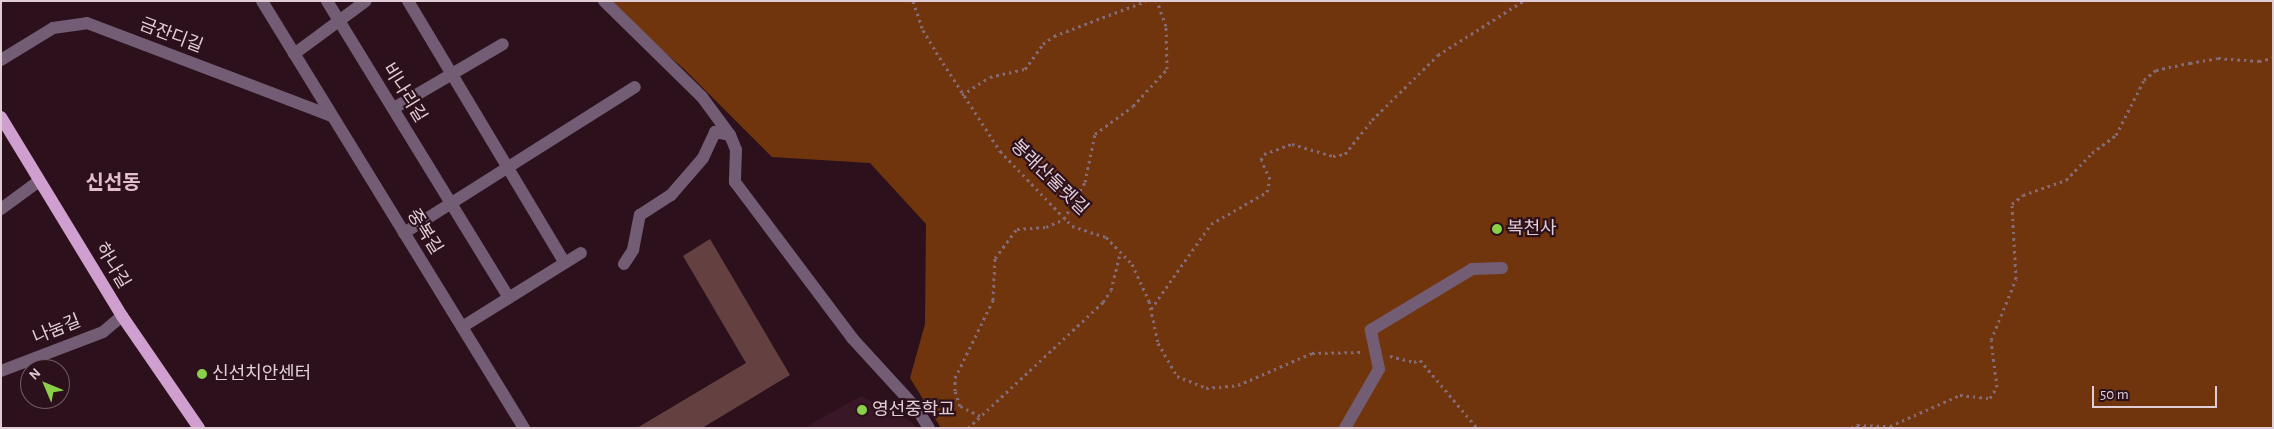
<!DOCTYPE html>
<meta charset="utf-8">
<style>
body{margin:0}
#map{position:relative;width:2274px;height:429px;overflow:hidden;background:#2c111d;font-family:"Alegreya Sans","Noto Sans KR",sans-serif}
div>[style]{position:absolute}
.built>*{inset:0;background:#391727}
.forest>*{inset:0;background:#71350d}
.building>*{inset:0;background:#644140}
.path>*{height:3px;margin-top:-1.5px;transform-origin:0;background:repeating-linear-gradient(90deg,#846c76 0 2.5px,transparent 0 6.5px)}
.minor>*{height:12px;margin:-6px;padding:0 6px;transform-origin:6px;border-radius:6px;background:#735d74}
.major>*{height:12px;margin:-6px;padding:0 6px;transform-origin:6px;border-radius:6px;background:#ce9fcf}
.dots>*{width:14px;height:14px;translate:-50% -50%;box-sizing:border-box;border:2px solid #2c111d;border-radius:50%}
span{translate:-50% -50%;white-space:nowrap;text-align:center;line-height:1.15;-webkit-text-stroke:4.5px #2c111d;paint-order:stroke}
.street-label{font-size:18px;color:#e1cdd5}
.poi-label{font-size:18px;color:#e1cdd5}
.left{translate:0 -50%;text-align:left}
.quarter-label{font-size:20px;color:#e5becd;font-weight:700}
.frame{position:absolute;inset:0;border:2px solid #e1cdd5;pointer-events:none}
.north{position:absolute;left:20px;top:359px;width:50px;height:50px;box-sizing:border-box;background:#2c111d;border:1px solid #745c67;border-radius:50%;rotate:315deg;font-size:14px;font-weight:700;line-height:20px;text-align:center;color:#e1cdd5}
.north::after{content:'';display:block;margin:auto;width:18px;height:22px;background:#89cf48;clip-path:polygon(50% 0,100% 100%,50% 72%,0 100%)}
.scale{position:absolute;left:2092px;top:386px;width:125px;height:22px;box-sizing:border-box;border:2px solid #e1cdd5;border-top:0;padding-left:6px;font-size:15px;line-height:18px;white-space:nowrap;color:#e1cdd5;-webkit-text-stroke:4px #2c111d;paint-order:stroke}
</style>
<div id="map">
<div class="built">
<div style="clip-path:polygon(861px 396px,913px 423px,916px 428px,804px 428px)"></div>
</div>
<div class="forest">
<div style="clip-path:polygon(605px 1px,2273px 1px,2273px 428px,941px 428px,910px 378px,925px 324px,926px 224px,870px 163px,772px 157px,684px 69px)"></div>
</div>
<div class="building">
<div style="clip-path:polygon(710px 239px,790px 375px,702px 428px,637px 428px,746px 363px,683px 256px)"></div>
</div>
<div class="path">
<div style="left:913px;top:1px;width:31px;rotate:71deg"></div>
<div style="left:923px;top:30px;width:26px;rotate:59deg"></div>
<div style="left:936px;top:52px;width:118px;rotate:57.1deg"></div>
<div style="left:1000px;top:151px;width:104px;rotate:46.2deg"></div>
<div style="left:1072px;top:226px;width:36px;rotate:18deg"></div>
<div style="left:1106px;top:237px;width:37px;rotate:46deg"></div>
<div style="left:1132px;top:264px;width:41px;rotate:65.3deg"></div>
<div style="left:1149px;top:301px;width:43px;rotate:77.9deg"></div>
<div style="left:1158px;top:343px;width:38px;rotate:60deg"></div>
<div style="left:1177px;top:376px;width:31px;rotate:22deg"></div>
<div style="left:1206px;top:388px;width:32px;rotate:-5deg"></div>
<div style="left:1238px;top:385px;width:81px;rotate:-23.4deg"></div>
<div style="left:1312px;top:353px;width:50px;rotate:-1.1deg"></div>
<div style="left:962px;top:95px;width:33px;rotate:-33deg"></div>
<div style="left:990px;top:77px;width:36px;rotate:-13deg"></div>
<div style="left:1025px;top:69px;width:31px;rotate:-54deg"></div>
<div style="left:1043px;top:44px;width:14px;rotate:-36deg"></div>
<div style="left:1054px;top:36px;width:98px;rotate:-20.8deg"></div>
<div style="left:1151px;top:309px;width:104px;rotate:-54.8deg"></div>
<div style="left:1211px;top:224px;width:64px;rotate:-29.7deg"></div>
<div style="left:1267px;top:192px;width:13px;rotate:-77deg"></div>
<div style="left:1270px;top:179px;width:21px;rotate:-115deg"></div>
<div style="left:1261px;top:160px;width:7px;rotate:-63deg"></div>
<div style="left:1264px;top:154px;width:30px;rotate:-20deg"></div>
<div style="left:1292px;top:144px;width:43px;rotate:16.3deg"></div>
<div style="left:1333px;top:156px;width:12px;rotate:-9deg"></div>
<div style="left:1345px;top:154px;width:43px;rotate:-51.5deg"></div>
<div style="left:1372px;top:120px;width:93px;rotate:-44.6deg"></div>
<div style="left:1438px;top:55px;width:101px;rotate:-32.4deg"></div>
<div style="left:1390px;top:356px;width:25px;rotate:14deg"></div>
<div style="left:1414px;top:362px;width:6px;rotate:-18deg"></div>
<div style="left:1420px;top:360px;width:89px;rotate:50deg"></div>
<div style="left:980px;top:416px;width:22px;rotate:-153deg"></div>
<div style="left:960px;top:406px;width:16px;rotate:-108deg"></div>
<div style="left:955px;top:391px;width:13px;rotate:-90deg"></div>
<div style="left:955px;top:378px;width:87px;rotate:-64deg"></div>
<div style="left:993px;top:300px;width:42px;rotate:-87.3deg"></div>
<div style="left:995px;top:258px;width:36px;rotate:-53deg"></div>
<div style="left:1017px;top:229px;width:29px;rotate:-4deg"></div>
<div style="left:1046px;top:227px;width:20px;rotate:-24deg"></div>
<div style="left:1064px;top:219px;width:43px;rotate:-60.4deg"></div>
<div style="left:1085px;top:182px;width:49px;rotate:-78.2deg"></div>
<div style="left:1095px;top:134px;width:47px;rotate:-36.4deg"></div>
<div style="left:1133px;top:106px;width:50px;rotate:-47.4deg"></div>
<div style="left:1167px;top:69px;width:43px;rotate:-91.3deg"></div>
<div style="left:1166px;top:26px;width:27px;rotate:-110deg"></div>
<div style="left:1857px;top:425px;width:33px;rotate:2deg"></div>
<div style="left:1890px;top:426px;width:77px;rotate:-23.9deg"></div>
<div style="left:1960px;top:395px;width:30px;rotate:6deg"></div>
<div style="left:1990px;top:398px;width:13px;rotate:-58deg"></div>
<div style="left:1997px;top:387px;width:47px;rotate:-97.3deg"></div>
<div style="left:1991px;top:340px;width:66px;rotate:-67.7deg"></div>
<div style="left:2016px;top:279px;width:75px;rotate:-93.1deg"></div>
<div style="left:2012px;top:204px;width:14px;rotate:-39deg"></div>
<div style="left:2023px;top:195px;width:46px;rotate:-19.2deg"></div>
<div style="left:2066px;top:180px;width:37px;rotate:-46deg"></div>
<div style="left:2092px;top:153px;width:30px;rotate:-37deg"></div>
<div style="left:2116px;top:135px;width:62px;rotate:-63deg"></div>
<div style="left:2144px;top:80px;width:16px;rotate:-40deg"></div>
<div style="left:2156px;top:70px;width:35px;rotate:-12deg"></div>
<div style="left:2190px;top:63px;width:28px;rotate:-10deg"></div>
<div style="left:2218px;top:58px;width:41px;rotate:4.2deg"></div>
<div style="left:2259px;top:61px;width:14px;rotate:-12deg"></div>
<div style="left:968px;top:428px;width:185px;rotate:-43deg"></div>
<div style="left:1103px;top:302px;width:14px;rotate:-56deg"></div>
<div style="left:1111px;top:290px;width:38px;rotate:-76deg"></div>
<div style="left:1851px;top:428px;width:7px;rotate:-27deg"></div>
<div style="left:1857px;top:425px;width:3px;rotate:72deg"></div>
</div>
<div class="minor">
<div style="left:262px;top:1px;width:501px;rotate:58.47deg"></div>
<div style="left:327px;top:1px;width:348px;rotate:58.5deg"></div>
<div style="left:408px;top:1px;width:305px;rotate:59.1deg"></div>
<div style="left:604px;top:1px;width:137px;rotate:44.4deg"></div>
<div style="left:702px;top:97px;width:47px;rotate:53.6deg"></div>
<div style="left:294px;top:54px;width:89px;rotate:-36.4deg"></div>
<div style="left:1px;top:60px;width:61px;rotate:-31.6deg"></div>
<div style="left:53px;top:28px;width:34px;rotate:-8deg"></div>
<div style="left:87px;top:23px;width:262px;rotate:20.8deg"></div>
<div style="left:394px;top:108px;width:126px;rotate:-30.4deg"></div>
<div style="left:1px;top:209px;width:47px;rotate:-36.4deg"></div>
<div style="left:404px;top:233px;width:273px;rotate:-32.3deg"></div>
<div style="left:624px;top:264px;width:17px;rotate:-57deg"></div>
<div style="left:633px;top:250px;width:36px;rotate:-79deg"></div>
<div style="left:640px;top:215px;width:37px;rotate:-33deg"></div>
<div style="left:671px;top:195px;width:49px;rotate:-49.1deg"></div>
<div style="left:703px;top:158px;width:29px;rotate:-65deg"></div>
<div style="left:715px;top:132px;width:15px;rotate:11deg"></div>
<div style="left:730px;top:135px;width:16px;rotate:68deg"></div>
<div style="left:736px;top:150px;width:32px;rotate:92deg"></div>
<div style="left:735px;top:182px;width:195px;rotate:53.1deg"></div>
<div style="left:852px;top:338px;width:96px;rotate:47.5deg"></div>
<div style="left:917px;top:409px;width:22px;rotate:58deg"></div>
<div style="left:462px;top:327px;width:140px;rotate:-31.9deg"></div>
<div style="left:1px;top:371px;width:109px;rotate:-20.9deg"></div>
<div style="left:103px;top:332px;width:25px;rotate:-40deg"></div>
<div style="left:1345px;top:428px;width:68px;rotate:-60deg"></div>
<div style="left:1379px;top:369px;width:40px;rotate:-102deg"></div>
<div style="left:1371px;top:330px;width:118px;rotate:-31.1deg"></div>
<div style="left:1472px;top:269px;width:30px;rotate:-2deg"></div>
</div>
<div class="major">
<div style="left:1px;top:117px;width:233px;rotate:58.7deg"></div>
<div style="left:122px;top:316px;width:136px;rotate:55.5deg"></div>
</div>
<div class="dots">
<div style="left:1497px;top:229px;background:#89cf48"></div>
<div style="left:202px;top:374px;background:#89cf48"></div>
<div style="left:862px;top:410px;background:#89cf48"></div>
</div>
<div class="street-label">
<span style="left:171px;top:36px;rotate:21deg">금잔디길</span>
<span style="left:404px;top:93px;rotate:58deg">비나리길</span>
<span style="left:1049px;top:178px;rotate:44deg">봉래산둘렛길</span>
<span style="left:424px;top:232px;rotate:58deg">중복길</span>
<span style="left:112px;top:266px;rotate:59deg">하나길</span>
<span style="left:57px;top:330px;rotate:-22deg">나눔길</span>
</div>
<div class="poi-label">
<span class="left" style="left:1507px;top:229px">복천사</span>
<span class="left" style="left:212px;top:374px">신선치안센터</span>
<span class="left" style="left:872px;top:410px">영선중학교</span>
</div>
<div class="quarter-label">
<span style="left:113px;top:183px">신선동</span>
</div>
<div class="frame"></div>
<div class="north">N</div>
<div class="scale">50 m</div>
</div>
